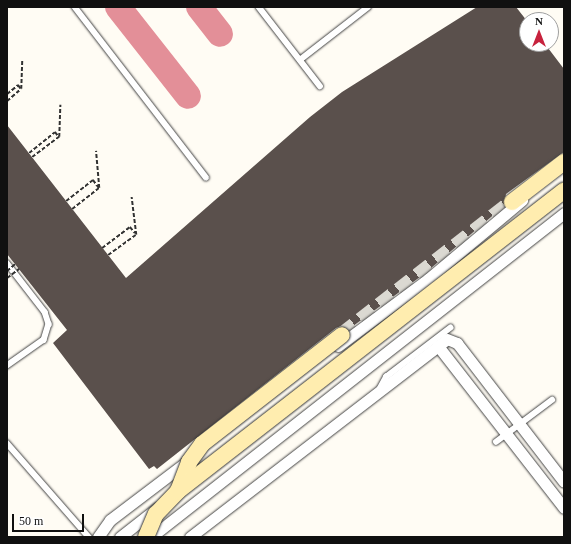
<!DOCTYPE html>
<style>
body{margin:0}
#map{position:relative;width:571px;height:544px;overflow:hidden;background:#fffcf4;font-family:"Times New Roman",serif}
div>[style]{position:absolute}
.taxiway>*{height:26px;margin:-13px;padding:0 13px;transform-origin:13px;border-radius:13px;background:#e38f98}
.building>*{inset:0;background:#5a504c}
.secondary-tunnel>*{height:16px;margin-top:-8px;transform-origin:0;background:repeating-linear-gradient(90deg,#dbd9d2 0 16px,transparent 0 24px)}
.path>*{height:1.5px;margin-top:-0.75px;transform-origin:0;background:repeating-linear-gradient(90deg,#323232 0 4px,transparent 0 6px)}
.roads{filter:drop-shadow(0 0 1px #434343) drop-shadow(0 0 1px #434343)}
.lane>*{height:5.5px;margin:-2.75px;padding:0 2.75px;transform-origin:2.75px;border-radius:2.75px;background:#fff}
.street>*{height:11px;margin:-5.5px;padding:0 5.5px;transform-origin:5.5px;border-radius:5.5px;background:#fff}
.secondary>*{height:16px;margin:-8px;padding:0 8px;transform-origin:8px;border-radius:8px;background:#ffedaf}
.path-bridge>*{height:1.5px;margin-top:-0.75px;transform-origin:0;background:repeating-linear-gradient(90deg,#323232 0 4px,transparent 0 6px)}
.bridges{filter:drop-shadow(0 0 1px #323232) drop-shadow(0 0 1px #323232)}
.secondary-bridge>*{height:16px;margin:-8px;padding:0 8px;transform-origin:8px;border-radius:8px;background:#ffedaf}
span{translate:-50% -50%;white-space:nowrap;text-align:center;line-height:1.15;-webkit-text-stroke:4px #fff;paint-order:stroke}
.frame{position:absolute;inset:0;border:8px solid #101010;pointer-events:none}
.north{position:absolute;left:519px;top:12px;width:40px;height:40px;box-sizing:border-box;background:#fff;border:1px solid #9f9f9f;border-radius:50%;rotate:0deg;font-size:11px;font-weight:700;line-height:16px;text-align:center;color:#101010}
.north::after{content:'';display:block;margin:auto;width:14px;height:18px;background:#c7223d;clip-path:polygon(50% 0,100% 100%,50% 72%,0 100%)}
.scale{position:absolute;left:12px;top:514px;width:72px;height:18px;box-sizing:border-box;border:2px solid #101010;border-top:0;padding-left:5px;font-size:12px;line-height:14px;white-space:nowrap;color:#101010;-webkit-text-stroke:3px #fff;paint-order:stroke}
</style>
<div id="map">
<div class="taxiway">
<div style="left:118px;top:7px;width:113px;rotate:51.8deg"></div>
<div style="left:199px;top:7px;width:34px;rotate:52deg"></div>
</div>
<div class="building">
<div style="clip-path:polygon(477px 7px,516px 7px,527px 21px,527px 44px,545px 44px,564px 69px,564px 152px,506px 194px,504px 206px,424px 274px,349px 329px,341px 326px,336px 328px,157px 469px,154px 466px,149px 469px,53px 343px,67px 330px,7px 254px,7px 125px,126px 278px,310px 117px,342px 92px)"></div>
</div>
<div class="secondary-tunnel">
<div style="left:342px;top:335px;width:216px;rotate:-38deg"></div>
</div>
<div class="path">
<div style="left:7px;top:94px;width:14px;rotate:-39deg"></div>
<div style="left:18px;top:85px;width:5px;rotate:53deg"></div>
<div style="left:7px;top:101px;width:18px;rotate:-41deg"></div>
<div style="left:21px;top:89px;width:29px;rotate:-88deg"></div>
<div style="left:29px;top:153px;width:33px;rotate:-39deg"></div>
<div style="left:55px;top:132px;width:6px;rotate:51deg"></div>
<div style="left:32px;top:157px;width:34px;rotate:-37deg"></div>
<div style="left:59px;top:137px;width:32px;rotate:-88deg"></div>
<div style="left:66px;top:201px;width:34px;rotate:-38deg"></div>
<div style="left:93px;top:180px;width:10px;rotate:53deg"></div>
<div style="left:72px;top:209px;width:34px;rotate:-38deg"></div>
<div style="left:99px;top:188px;width:37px;rotate:-95deg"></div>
<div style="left:102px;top:248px;width:35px;rotate:-37deg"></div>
<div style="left:130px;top:227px;width:8px;rotate:50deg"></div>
<div style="left:108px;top:255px;width:34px;rotate:-36deg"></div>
<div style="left:136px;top:235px;width:38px;rotate:-97deg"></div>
</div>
<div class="roads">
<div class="lane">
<div style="left:75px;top:7px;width:215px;rotate:52.4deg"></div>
<div style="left:259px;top:7px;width:100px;rotate:52.3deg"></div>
<div style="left:300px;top:60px;width:86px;rotate:-37.9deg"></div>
<div style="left:7px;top:263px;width:62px;rotate:52.2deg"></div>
<div style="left:45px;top:312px;width:13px;rotate:72deg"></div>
<div style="left:49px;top:324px;width:17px;rotate:107deg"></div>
<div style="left:44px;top:340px;width:45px;rotate:144.9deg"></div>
<div style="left:380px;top:388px;width:13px;rotate:-61deg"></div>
<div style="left:386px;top:377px;width:81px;rotate:-37.4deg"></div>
<div style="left:496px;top:442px;width:70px;rotate:-36.9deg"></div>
<div style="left:7px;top:443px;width:125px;rotate:48.9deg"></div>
</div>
<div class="street">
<div style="left:338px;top:346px;width:112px;rotate:-36.7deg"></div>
<div style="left:428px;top:279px;width:123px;rotate:-40deg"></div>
<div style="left:438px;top:346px;width:205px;rotate:52.1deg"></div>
<div style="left:98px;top:537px;width:21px;rotate:-55deg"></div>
<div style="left:110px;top:520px;width:99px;rotate:-37.2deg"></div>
<div style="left:120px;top:537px;width:47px;rotate:-38.1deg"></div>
<div style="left:151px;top:537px;width:525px;rotate:-38.11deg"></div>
<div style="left:190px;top:537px;width:324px;rotate:-37.6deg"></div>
<div style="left:447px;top:339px;width:11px;rotate:22deg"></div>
<div style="left:457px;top:343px;width:175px;rotate:52.4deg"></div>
</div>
<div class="secondary">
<div style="left:512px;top:202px;width:66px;rotate:-37.6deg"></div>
</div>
</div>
<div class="path-bridge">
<div style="left:7px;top:271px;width:11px;rotate:-41deg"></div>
<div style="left:7px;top:278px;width:15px;rotate:-37deg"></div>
</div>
<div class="bridges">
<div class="secondary-bridge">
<div style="left:178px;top:491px;width:31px;rotate:-69deg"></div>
<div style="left:189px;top:462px;width:22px;rotate:-54deg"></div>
<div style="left:202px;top:444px;width:177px;rotate:-37.9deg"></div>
<div style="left:146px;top:537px;width:25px;rotate:-67deg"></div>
<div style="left:156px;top:514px;width:32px;rotate:-46deg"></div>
<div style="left:178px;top:491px;width:489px;rotate:-37.9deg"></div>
</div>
</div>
<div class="frame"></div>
<div class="north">N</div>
<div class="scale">50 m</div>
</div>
